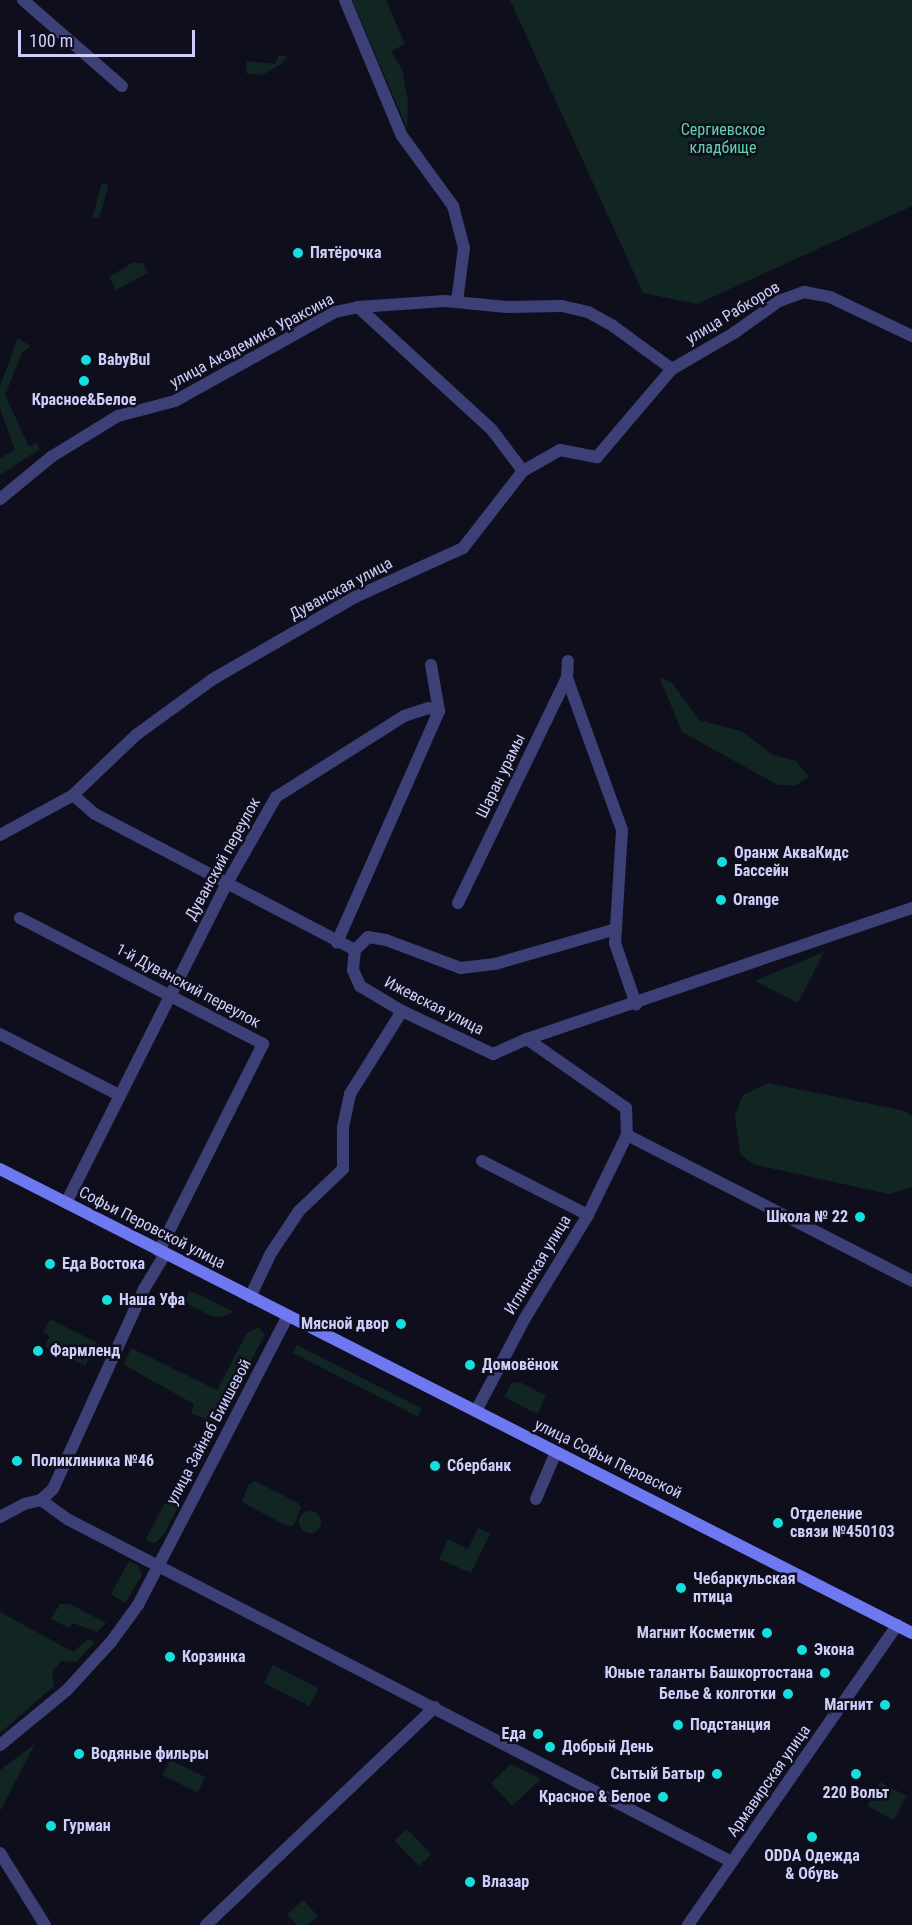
<!DOCTYPE html>
<meta charset="utf-8">
<style>
body{margin:0}
#map{position:relative;width:912px;height:1925px;overflow:hidden;background:#0f0e1d;font-family:"Roboto Condensed",sans-serif}
div>[style]{position:absolute}
.green>*{inset:0;background:#112623;transform-origin:0 0}
.round{border-radius:50%}
.minor>*{height:12px;margin:-6px;padding:0 6px;transform-origin:6px;border-radius:6px;background:#3d4077}
.tertiary>*{height:12px;margin:-6px;padding:0 6px;transform-origin:6px;border-radius:6px;background:#3d4077}
.secondary>*{height:12px;margin:-6px;padding:0 6px;transform-origin:6px;border-radius:6px;background:#6e78f1}
.dots>*{width:16px;height:16px;translate:-50% -50%;box-sizing:border-box;border:3px solid #0f0e1d;border-radius:50%}
span{translate:-50% -50%;white-space:nowrap;text-align:center;line-height:1.15;-webkit-text-stroke:5px #0f0e1d;paint-order:stroke}
.park-label{font-size:16px;color:#62d2ab}
.poi-label{font-size:16px;color:#cfcefa;font-weight:700}
.left{translate:0 -50%;text-align:left}
.right{translate:-100% -50%;text-align:right}
.street-label{font-size:16px;color:#cfcefa}
.scale{position:absolute;left:18px;top:30px;width:177px;height:27px;box-sizing:border-box;border:3px solid #cfcefa;border-top:0;padding-left:8px;font-size:18px;line-height:21px;white-space:nowrap;color:#cfcefa;-webkit-text-stroke:4px #0f0e1d;paint-order:stroke}
</style>
<div id="map">
<div class="green">
<div style="clip-path:polygon(352px 0,386px 0,405px 44px,391px 51px,402px 69px,408px 101px,407px 128px)"></div>
<div style="clip-path:polygon(510px 0,912px 0,912px 206px,697px 304px,643px 293px)"></div>
<div style="clip-path:polygon(279px 55px,288px 57px,280px 65px,262px 75px,246px 73px,247px 61px,275px 64px)"></div>
<div style="left:102px;top:183px;width:7px;height:35px;rotate:16deg"></div>
<div style="clip-path:polygon(132px 263px,143px 263px,148px 273px,116px 290px,109px 277px)"></div>
<div style="clip-path:polygon(18px 338px,30px 346px,22px 353px,5px 395px,29px 447px,37px 443px,40px 449px,0 475px,0 458px,15px 450px,0 408px,0 386px)"></div>
<div style="clip-path:polygon(659px 676px,673px 684px,699px 720px,741px 731px,773px 755px,796px 761px,809px 777px,796px 785px,778px 785px,682px 732px)"></div>
<div style="clip-path:polygon(824px 952px,798px 1003px,755px 981px)"></div>
<div style="clip-path:polygon(768px 1083px,905px 1111px,912px 1116px,912px 1187px,889px 1194px,752px 1164px,740px 1153px,735px 1115px,743px 1095px)"></div>
<div style="clip-path:polygon(189px 1291px,202px 1296px,234px 1312px,221px 1317px,211px 1316px,190px 1305px,186px 1300px)"></div>
<div style="clip-path:polygon(50px 1319px,97px 1343px,85px 1366px,45px 1346px,50px 1336px,43px 1332px)"></div>
<div style="clip-path:polygon(259px 1327px,265px 1335px,216px 1423px,191px 1413px,194px 1404px,124px 1365px,131px 1348px,217px 1390px,247px 1333px)"></div>
<div style="left:297px;top:1345px;width:140px;height:9px;rotate:27deg"></div>
<div style="clip-path:polygon(512px 1382px,522px 1383px,546px 1396px,537px 1414px,504px 1397px)"></div>
<div style="clip-path:polygon(255px 1481px,298px 1503px,301px 1508px,294px 1525px,289px 1527px,242px 1502px,248px 1485px)"></div>
<div style="clip-path:polygon(168px 1497px,180px 1503px,164px 1534px,155px 1543px,150px 1542px,146px 1539px)"></div>
<div class="round" style="left:299px;top:1511px;width:22px;height:22px"></div>
<div style="clip-path:polygon(478px 1528px,490px 1534px,471px 1573px,439px 1559px,448px 1539px,468px 1549px)"></div>
<div style="clip-path:polygon(129px 1561px,138px 1565px,142px 1575px,125px 1603px,111px 1594px)"></div>
<div style="clip-path:polygon(60px 1604px,70px 1604px,106px 1623px,97px 1632px,73px 1623px,69px 1628px,51px 1619px)"></div>
<div style="clip-path:polygon(0 1612px,73px 1652px,88px 1639px,95px 1642px,76px 1662px,61px 1661px,52px 1672px,54px 1686px,0 1733px)"></div>
<div style="left:273px;top:1665px;width:51px;height:20px;rotate:27deg"></div>
<div style="clip-path:polygon(35px 1744px,0 1811px,0 1770px)"></div>
<div style="left:170px;top:1760px;width:39px;height:17px;rotate:26deg"></div>
<div style="clip-path:polygon(511px 1764px,541px 1779px,512px 1806px,491px 1783px)"></div>
<div style="left:880px;top:1782px;width:30px;height:27px;rotate:28deg"></div>
<div style="left:407px;top:1829px;width:35px;height:17px;rotate:46deg"></div>
<div style="clip-path:polygon(303px 1900px,318px 1916px,307px 1925px,297px 1925px,287px 1914px)"></div>
</div>
<div class="minor">
<div style="left:23px;top:0;width:131px;rotate:41deg"></div>
<div style="left:345px;top:0;width:147px;rotate:67.3deg"></div>
<div style="left:402px;top:136px;width:87px;rotate:53.9deg"></div>
<div style="left:453px;top:206px;width:43px;rotate:75.3deg"></div>
<div style="left:464px;top:248px;width:53px;rotate:97.5deg"></div>
<div style="left:358px;top:307px;width:182px;rotate:42.5deg"></div>
<div style="left:492px;top:430px;width:51px;rotate:52.9deg"></div>
<div style="left:0;top:499px;width:66px;rotate:-39.5deg"></div>
<div style="left:51px;top:457px;width:79px;rotate:-31.5deg"></div>
<div style="left:118px;top:416px;width:59px;rotate:-14.7deg"></div>
<div style="left:175px;top:401px;width:183px;rotate:-29.1deg"></div>
<div style="left:335px;top:312px;width:24px;rotate:-12deg"></div>
<div style="left:358px;top:307px;width:87px;rotate:-3.9deg"></div>
<div style="left:445px;top:301px;width:62px;rotate:5.5deg"></div>
<div style="left:507px;top:307px;width:55px;rotate:-1deg"></div>
<div style="left:562px;top:306px;width:27px;rotate:13deg"></div>
<div style="left:588px;top:312px;width:29px;rotate:29deg"></div>
<div style="left:613px;top:326px;width:73px;rotate:36.1deg"></div>
<div style="left:431px;top:665px;width:47px;rotate:80.1deg"></div>
<div style="left:567px;top:678px;width:162px;rotate:70.1deg"></div>
<div style="left:622px;top:830px;width:113px;rotate:93.5deg"></div>
<div style="left:615px;top:943px;width:65px;rotate:71deg"></div>
<div style="left:73px;top:795px;width:29px;rotate:41deg"></div>
<div style="left:95px;top:814px;width:293px;rotate:27.6deg"></div>
<div style="left:355px;top:950px;width:20px;rotate:96deg"></div>
<div style="left:353px;top:970px;width:17px;rotate:66deg"></div>
<div style="left:360px;top:986px;width:49px;rotate:30.8deg"></div>
<div style="left:402px;top:1011px;width:101px;rotate:25.3deg"></div>
<div style="left:493px;top:1054px;width:37px;rotate:-24deg"></div>
<div style="left:527px;top:1039px;width:121px;rotate:34.9deg"></div>
<div style="left:626px;top:1108px;width:27px;rotate:88deg"></div>
<div style="left:627px;top:1135px;width:89px;rotate:116deg"></div>
<div style="left:588px;top:1215px;width:123px;rotate:121.4deg"></div>
<div style="left:524px;top:1320px;width:103px;rotate:117.8deg"></div>
<div style="left:0;top:835px;width:83px;rotate:-28.7deg"></div>
<div style="left:73px;top:795px;width:87px;rotate:-43.6deg"></div>
<div style="left:136px;top:735px;width:95px;rotate:-36deg"></div>
<div style="left:213px;top:679px;width:164px;rotate:-30deg"></div>
<div style="left:355px;top:597px;width:119px;rotate:-24.4deg"></div>
<div style="left:463px;top:548px;width:98px;rotate:-52.1deg"></div>
<div style="left:523px;top:471px;width:43px;rotate:-29.6deg"></div>
<div style="left:560px;top:450px;width:38px;rotate:11deg"></div>
<div style="left:597px;top:457px;width:116px;rotate:-49.6deg"></div>
<div style="left:672px;top:369px;width:72px;rotate:-30.1deg"></div>
<div style="left:734px;top:333px;width:55px;rotate:-35.4deg"></div>
<div style="left:779px;top:301px;width:27px;rotate:-20deg"></div>
<div style="left:804px;top:292px;width:26px;rotate:11deg"></div>
<div style="left:830px;top:297px;width:91px;rotate:25.4deg"></div>
<div style="left:458px;top:903px;width:250px;rotate:-64.2deg"></div>
<div style="left:567px;top:678px;width:17px;rotate:-87deg"></div>
<div style="left:20px;top:918px;width:274px;rotate:27.4deg"></div>
<div style="left:263px;top:1044px;width:232px;rotate:116.7deg"></div>
<div style="left:355px;top:950px;width:18px;rotate:-45deg"></div>
<div style="left:368px;top:937px;width:18px;rotate:9deg"></div>
<div style="left:386px;top:940px;width:80px;rotate:20.5deg"></div>
<div style="left:461px;top:968px;width:34px;rotate:-7deg"></div>
<div style="left:495px;top:964px;width:126px;rotate:-16.1deg"></div>
<div style="left:0;top:1034px;width:134px;rotate:27.1deg"></div>
<div style="left:527px;top:1039px;width:407px;rotate:-18.8deg"></div>
<div style="left:627px;top:1135px;width:320px;rotate:27.1deg"></div>
<div style="left:482px;top:1161px;width:119px;rotate:27deg"></div>
<div style="left:66px;top:1203px;width:358px;rotate:-63.3deg"></div>
<div style="left:227px;top:883px;width:99px;rotate:-60.3deg"></div>
<div style="left:276px;top:797px;width:151px;rotate:-32.3deg"></div>
<div style="left:404px;top:716px;width:26px;rotate:-18deg"></div>
<div style="left:429px;top:708px;width:10px;rotate:17deg"></div>
<div style="left:439px;top:711px;width:253px;rotate:113.8deg"></div>
<div style="left:250px;top:1297px;width:49px;rotate:-64.5deg"></div>
<div style="left:271px;top:1253px;width:50px;rotate:-56.3deg"></div>
<div style="left:299px;top:1211px;width:61px;rotate:-43.7deg"></div>
<div style="left:343px;top:1169px;width:42px;rotate:-90deg"></div>
<div style="left:343px;top:1127px;width:34px;rotate:-78deg"></div>
<div style="left:350px;top:1094px;width:98px;rotate:-57.9deg"></div>
<div style="left:536px;top:1499px;width:51px;rotate:-66.9deg"></div>
<div style="left:41px;top:1500px;width:34px;rotate:36deg"></div>
<div style="left:69px;top:1520px;width:746px;rotate:27.29deg"></div>
<div style="left:0;top:1517px;width:27px;rotate:-28deg"></div>
<div style="left:24px;top:1504px;width:17px;rotate:-13deg"></div>
<div style="left:41px;top:1500px;width:16px;rotate:-43deg"></div>
<div style="left:53px;top:1489px;width:220px;rotate:-65.5deg"></div>
<div style="left:144px;top:1289px;width:41px;rotate:-59deg"></div>
<div style="left:0;top:1745px;width:87px;rotate:-39.4deg"></div>
<div style="left:67px;top:1690px;width:65px;rotate:-47.5deg"></div>
<div style="left:111px;top:1642px;width:46px;rotate:-53.9deg"></div>
<div style="left:138px;top:1605px;width:326px;rotate:-62.6deg"></div>
<div style="left:0;top:1853px;width:85px;rotate:58deg"></div>
<div style="left:206px;top:1925px;width:316px;rotate:-43.6deg"></div>
</div>
<div class="tertiary">
<div style="left:688px;top:1925px;width:366px;rotate:-55.1deg"></div>
</div>
<div class="secondary">
<div style="left:0;top:1169px;width:1023px;rotate:26.97deg"></div>
</div>
<div class="dots">
<div style="left:298px;top:253px;background:#15dedf"></div>
<div style="left:86px;top:360px;background:#15dedf"></div>
<div style="left:84px;top:381px;background:#15dedf"></div>
<div style="left:722px;top:862px;background:#15dedf"></div>
<div style="left:721px;top:900px;background:#15dedf"></div>
<div style="left:860px;top:1217px;background:#15dedf"></div>
<div style="left:50px;top:1264px;background:#15dedf"></div>
<div style="left:107px;top:1300px;background:#15dedf"></div>
<div style="left:401px;top:1324px;background:#15dedf"></div>
<div style="left:38px;top:1351px;background:#15dedf"></div>
<div style="left:470px;top:1365px;background:#15dedf"></div>
<div style="left:17px;top:1461px;background:#15dedf"></div>
<div style="left:435px;top:1466px;background:#15dedf"></div>
<div style="left:778px;top:1523px;background:#15dedf"></div>
<div style="left:681px;top:1588px;background:#15dedf"></div>
<div style="left:767px;top:1633px;background:#15dedf"></div>
<div style="left:802px;top:1650px;background:#15dedf"></div>
<div style="left:170px;top:1657px;background:#15dedf"></div>
<div style="left:825px;top:1673px;background:#15dedf"></div>
<div style="left:788px;top:1694px;background:#15dedf"></div>
<div style="left:885px;top:1705px;background:#15dedf"></div>
<div style="left:678px;top:1725px;background:#15dedf"></div>
<div style="left:538px;top:1734px;background:#15dedf"></div>
<div style="left:550px;top:1747px;background:#15dedf"></div>
<div style="left:79px;top:1754px;background:#15dedf"></div>
<div style="left:717px;top:1774px;background:#15dedf"></div>
<div style="left:856px;top:1774px;background:#15dedf"></div>
<div style="left:663px;top:1797px;background:#15dedf"></div>
<div style="left:51px;top:1826px;background:#15dedf"></div>
<div style="left:812px;top:1837px;background:#15dedf"></div>
<div style="left:470px;top:1882px;background:#15dedf"></div>
</div>
<div class="park-label">
<span style="left:723px;top:139px">Сергиевское<br>кладбище</span>
</div>
<div class="poi-label">
<span class="left" style="left:310px;top:253px">Пятёрочка</span>
<span class="left" style="left:98px;top:360px">BabyBul</span>
<span style="left:84px;top:400px">Красное&amp;Белое</span>
<span class="left" style="left:734px;top:862px">Оранж АкваКидс<br>Бассейн</span>
<span class="left" style="left:733px;top:900px">Orange</span>
<span class="right" style="left:848px;top:1217px">Школа № 22</span>
<span class="left" style="left:62px;top:1264px">Еда Востока</span>
<span class="left" style="left:119px;top:1300px">Наша Уфа</span>
<span class="right" style="left:389px;top:1324px">Мясной двор</span>
<span class="left" style="left:50px;top:1351px">Фармленд</span>
<span class="left" style="left:482px;top:1365px">Домовёнок</span>
<span class="left" style="left:31px;top:1461px">Поликлиника №46</span>
<span class="left" style="left:447px;top:1466px">Сбербанк</span>
<span class="left" style="left:790px;top:1523px">Отделение<br>связи №450103</span>
<span class="left" style="left:693px;top:1588px">Чебаркульская<br>птица</span>
<span class="right" style="left:755px;top:1633px">Магнит Косметик</span>
<span class="left" style="left:814px;top:1650px">Экона</span>
<span class="left" style="left:182px;top:1657px">Корзинка</span>
<span class="right" style="left:813px;top:1673px">Юные таланты Башкортостана</span>
<span class="right" style="left:776px;top:1694px">Белье &amp; колготки</span>
<span class="right" style="left:873px;top:1705px">Магнит</span>
<span class="left" style="left:690px;top:1725px">Подстанция</span>
<span class="right" style="left:526px;top:1734px">Еда</span>
<span class="left" style="left:562px;top:1747px">Добрый День</span>
<span class="left" style="left:91px;top:1754px">Водяные фильры</span>
<span class="right" style="left:705px;top:1774px">Сытый Батыр</span>
<span style="left:856px;top:1793px">220 Вольт</span>
<span class="right" style="left:651px;top:1797px">Красное &amp; Белое</span>
<span class="left" style="left:63px;top:1826px">Гурман</span>
<span style="left:812px;top:1865px">ODDA Одежда<br>&amp; Обувь</span>
<span class="left" style="left:482px;top:1882px">Влазар</span>
</div>
<div class="street-label">
<span style="left:733px;top:313px;rotate:-31deg">улица Рабкоров</span>
<span style="left:252px;top:341px;rotate:-28deg">улица Академика Ураксина</span>
<span style="left:341px;top:589px;rotate:-28deg">Дуванская улица</span>
<span style="left:501px;top:776px;rotate:-64deg">Шаран урамы</span>
<span style="left:223px;top:859px;rotate:-61deg">Дуванский переулок</span>
<span style="left:188px;top:986px;rotate:28deg">1-й Дуванский переулок</span>
<span style="left:434px;top:1006px;rotate:27deg">Ижевская улица</span>
<span style="left:152px;top:1228px;rotate:27deg">Софьи Перовской улица</span>
<span style="left:538px;top:1265px;rotate:-59deg">Иглинская улица</span>
<span style="left:209px;top:1432px;rotate:-62deg">улица Зайнаб Биишевой</span>
<span style="left:608px;top:1459px;rotate:26deg">улица Софьи Перовской</span>
<span style="left:769px;top:1781px;rotate:-55deg">Армавирская улица</span>
</div>
<div class="scale">100 m</div>
</div>
